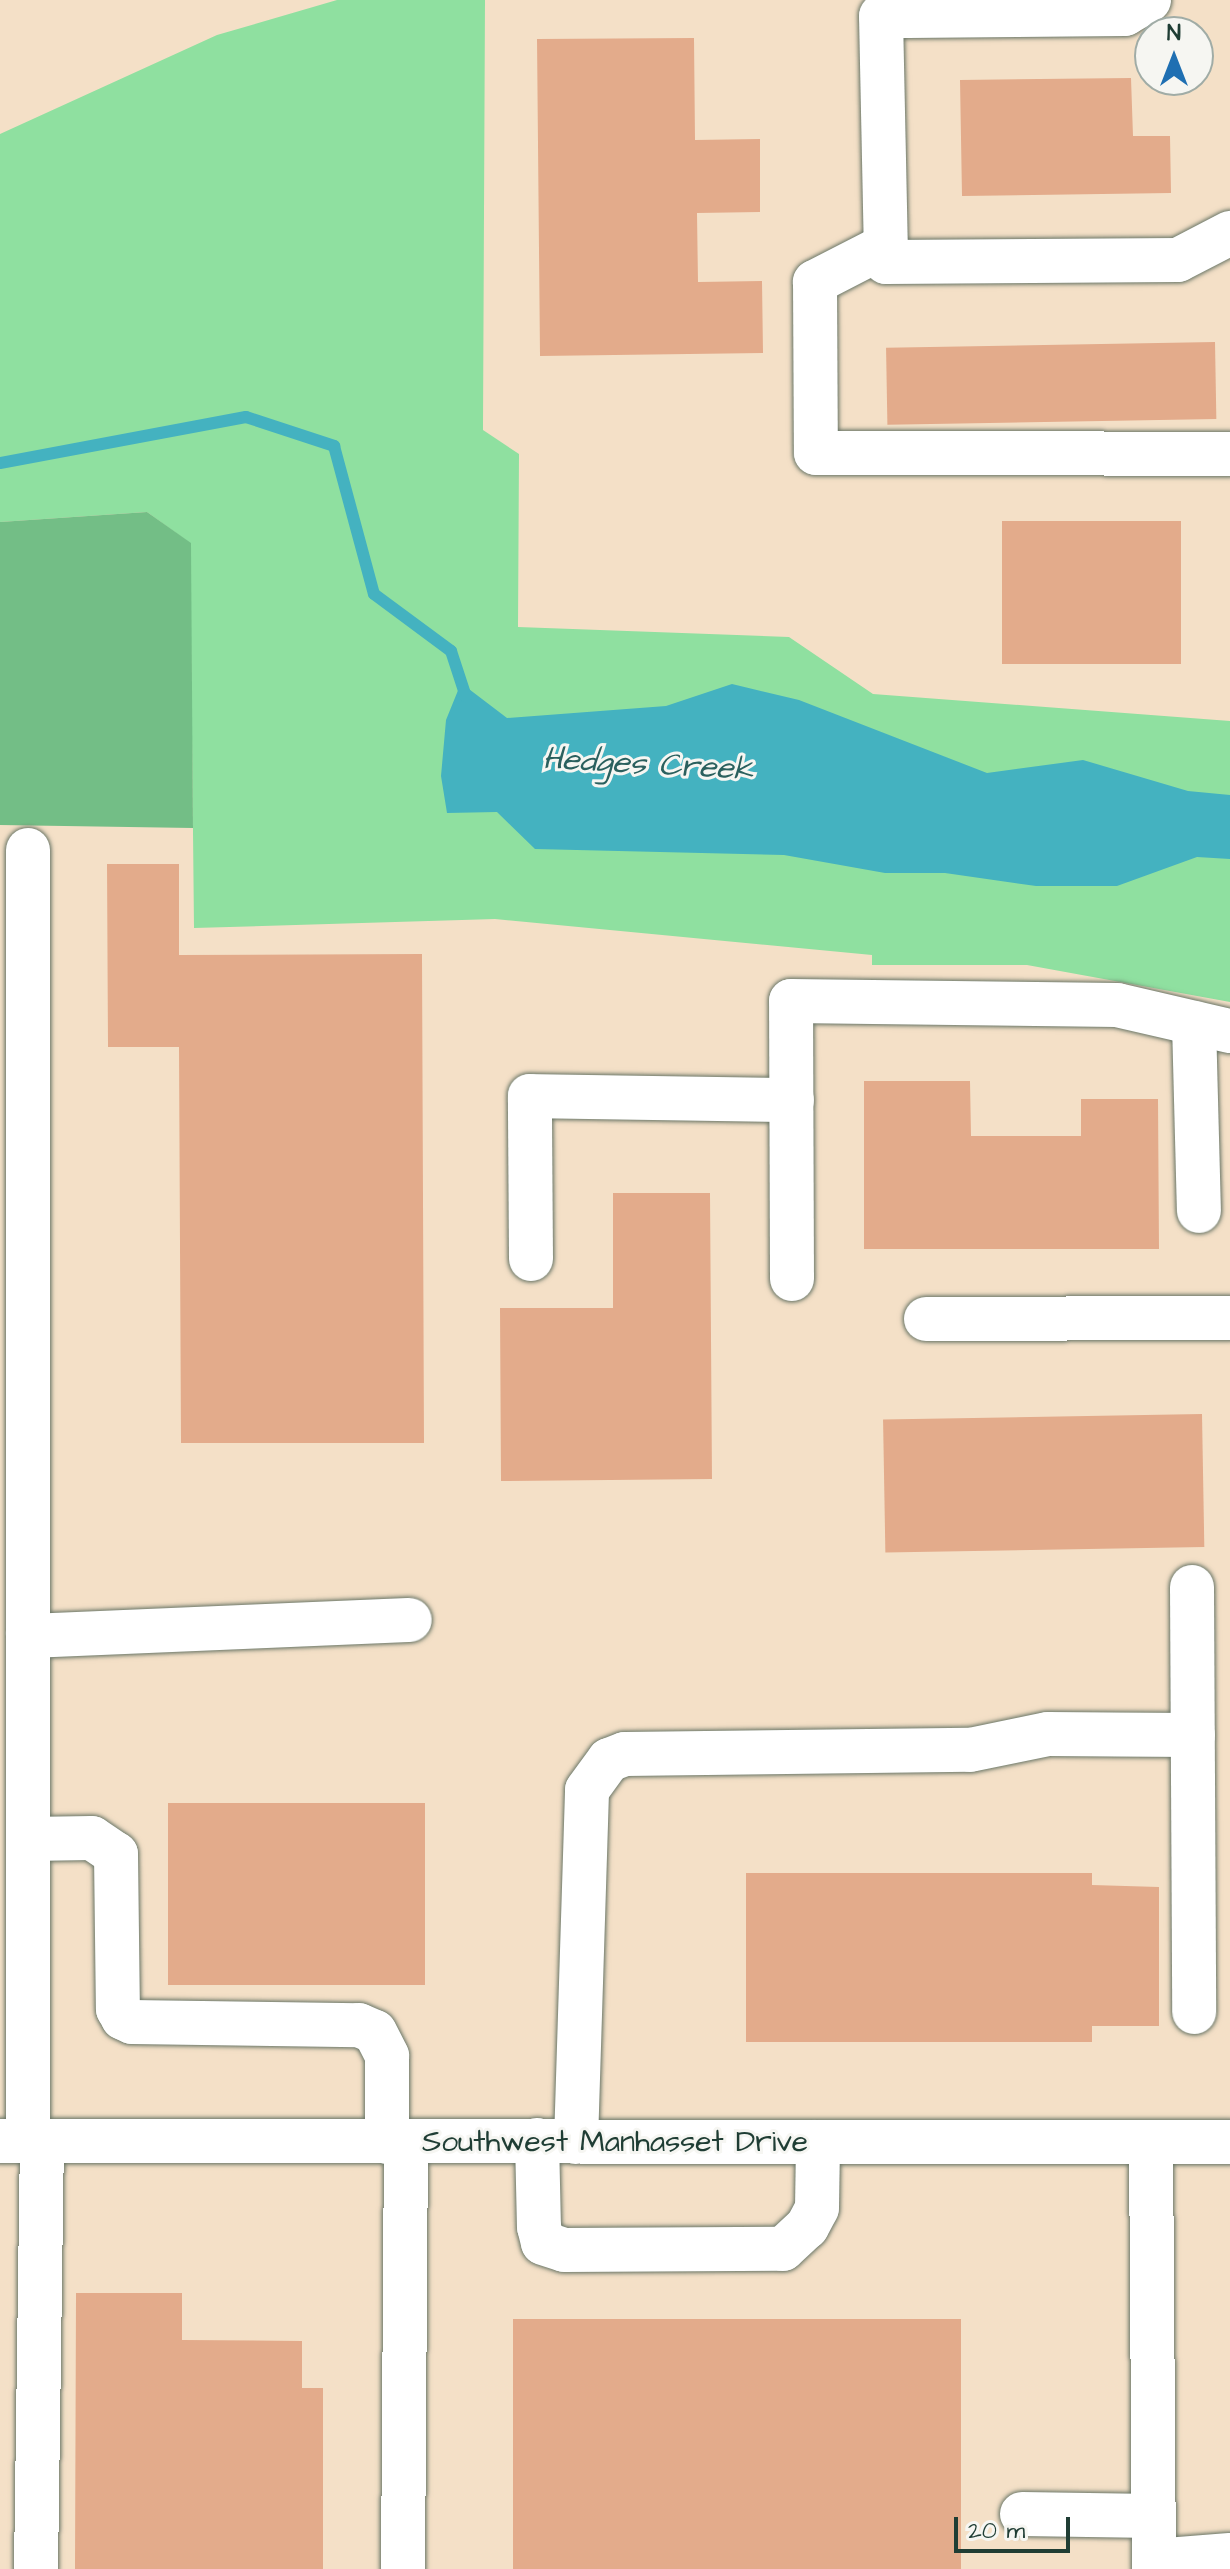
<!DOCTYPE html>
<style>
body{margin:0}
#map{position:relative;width:1230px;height:2569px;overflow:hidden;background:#f4e0c7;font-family:"Architects Daughter",sans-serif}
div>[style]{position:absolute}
.green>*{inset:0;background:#8fe0a0}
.forest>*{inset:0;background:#73be86}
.water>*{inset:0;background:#44b2c0}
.stream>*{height:12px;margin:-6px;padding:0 6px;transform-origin:6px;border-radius:6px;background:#44b2c0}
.building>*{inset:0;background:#e3ab8b;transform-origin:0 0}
.roads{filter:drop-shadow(0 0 2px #6a7667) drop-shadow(0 0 2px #6a7667)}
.minor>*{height:44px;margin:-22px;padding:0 22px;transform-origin:22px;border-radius:22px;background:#fff}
span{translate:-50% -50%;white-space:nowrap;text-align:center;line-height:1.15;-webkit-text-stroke:6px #f6f6f2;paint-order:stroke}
.street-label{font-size:30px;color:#1f3d34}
.water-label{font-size:32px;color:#2a605e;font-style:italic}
.north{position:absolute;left:1134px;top:16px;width:80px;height:80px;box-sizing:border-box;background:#f6f6f2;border:2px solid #a0aca6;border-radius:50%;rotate:0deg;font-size:22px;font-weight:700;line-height:32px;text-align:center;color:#1f3d34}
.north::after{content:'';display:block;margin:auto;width:28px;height:36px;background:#1f6fb2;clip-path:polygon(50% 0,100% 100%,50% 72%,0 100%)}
.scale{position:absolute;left:954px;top:2517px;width:116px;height:36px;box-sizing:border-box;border:4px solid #1f3d34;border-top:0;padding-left:10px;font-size:24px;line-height:28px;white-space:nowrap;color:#1f3d34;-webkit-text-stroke:6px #f6f6f2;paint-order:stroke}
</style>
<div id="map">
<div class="green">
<div style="clip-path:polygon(337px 0,485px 0,483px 430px,519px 454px,518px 627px,789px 637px,873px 694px,1230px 721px,1230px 1002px,1027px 965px,872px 965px,872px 955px,495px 919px,194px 928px,190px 543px,147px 512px,0 522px,0 134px,217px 35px)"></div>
</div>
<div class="forest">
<div style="clip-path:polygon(147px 512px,191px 543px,193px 828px,0 825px,0 522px)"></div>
</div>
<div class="water">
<div style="clip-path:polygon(461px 683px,507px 718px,666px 706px,732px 684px,799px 700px,987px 773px,1083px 760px,1188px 791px,1230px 795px,1230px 859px,1197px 857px,1117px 886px,1036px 886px,945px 873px,885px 873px,784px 855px,535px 849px,497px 812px,447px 813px,441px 776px,446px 720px)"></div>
</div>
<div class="stream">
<div style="left:0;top:463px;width:250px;rotate:-10.6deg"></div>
<div style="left:246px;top:417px;width:93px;rotate:18.2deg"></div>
<div style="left:334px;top:446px;width:153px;rotate:74.9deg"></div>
<div style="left:374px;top:594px;width:96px;rotate:36.5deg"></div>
<div style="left:451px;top:651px;width:48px;rotate:71.9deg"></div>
</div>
<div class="building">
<div style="clip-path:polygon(694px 38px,695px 140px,760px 139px,760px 212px,697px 213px,698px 282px,762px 281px,763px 353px,540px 356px,537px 39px)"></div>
<div style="clip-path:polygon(1131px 78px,1133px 136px,1170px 136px,1171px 193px,962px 196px,960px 80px)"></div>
<div style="left:1215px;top:342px;width:77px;height:329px;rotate:89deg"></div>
<div style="left:1181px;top:521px;width:143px;height:179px;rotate:90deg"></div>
<div style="clip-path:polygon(107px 864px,179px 864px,179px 955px,422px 954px,424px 1443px,181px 1443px,179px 1047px,108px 1047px)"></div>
<div style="clip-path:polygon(864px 1081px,970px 1081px,971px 1136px,1081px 1136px,1081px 1099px,1158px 1099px,1159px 1249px,864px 1249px)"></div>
<div style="clip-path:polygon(613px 1193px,710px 1193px,712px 1479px,501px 1481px,500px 1308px,613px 1308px)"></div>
<div style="left:1202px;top:1414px;width:133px;height:319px;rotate:89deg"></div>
<div style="left:168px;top:1803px;width:257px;height:182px"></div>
<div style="clip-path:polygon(746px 1873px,1092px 1873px,1092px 1885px,1159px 1887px,1159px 2026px,1092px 2026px,1092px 2042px,746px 2042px)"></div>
<div style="clip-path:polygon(76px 2293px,182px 2293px,182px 2340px,302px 2341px,302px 2388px,323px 2388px,323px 2569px,75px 2569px)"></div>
<div style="left:961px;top:2319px;width:250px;height:448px;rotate:90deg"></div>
</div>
<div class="roads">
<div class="minor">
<div style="left:1149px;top:0;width:28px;rotate:150deg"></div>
<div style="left:1125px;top:14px;width:244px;rotate:179.5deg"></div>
<div style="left:881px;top:16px;width:246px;rotate:88.8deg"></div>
<div style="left:886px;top:262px;width:292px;rotate:-0.4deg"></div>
<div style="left:1178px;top:260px;width:59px;rotate:-27.4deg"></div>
<div style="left:885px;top:246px;width:79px;rotate:152.8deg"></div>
<div style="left:815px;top:282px;width:171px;rotate:89.7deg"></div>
<div style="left:816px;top:453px;width:414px;rotate:0.1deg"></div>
<div style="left:28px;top:850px;width:1291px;rotate:90deg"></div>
<div style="left:1194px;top:1023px;width:188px;rotate:88.5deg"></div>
<div style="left:531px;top:1259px;width:163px;rotate:-90.4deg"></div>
<div style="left:530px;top:1096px;width:262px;rotate:0.9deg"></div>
<div style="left:792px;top:1279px;width:278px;rotate:-90.2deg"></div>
<div style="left:791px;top:1001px;width:326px;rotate:0.7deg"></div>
<div style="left:1117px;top:1005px;width:116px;rotate:13deg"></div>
<div style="left:926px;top:1319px;width:304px;rotate:-0.2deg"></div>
<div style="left:1192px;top:1587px;width:425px;rotate:89.7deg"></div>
<div style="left:28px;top:1636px;width:382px;rotate:-2.4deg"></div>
<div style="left:28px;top:1839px;width:64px;rotate:-0.9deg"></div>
<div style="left:92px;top:1838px;width:29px;rotate:34deg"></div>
<div style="left:116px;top:1854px;width:155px;rotate:89.3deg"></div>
<div style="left:118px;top:2009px;width:10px;rotate:61deg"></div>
<div style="left:123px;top:2018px;width:10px;rotate:24deg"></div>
<div style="left:132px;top:2022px;width:227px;rotate:0.8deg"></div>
<div style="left:359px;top:2025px;width:17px;rotate:24deg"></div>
<div style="left:375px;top:2032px;width:27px;rotate:63deg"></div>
<div style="left:387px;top:2056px;width:86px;rotate:90deg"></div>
<div style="left:537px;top:2140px;width:87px;rotate:88.7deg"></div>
<div style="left:539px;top:2227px;width:16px;rotate:76deg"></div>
<div style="left:543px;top:2243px;width:22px;rotate:18deg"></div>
<div style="left:564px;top:2250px;width:219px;rotate:-0.3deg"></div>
<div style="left:783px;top:2249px;width:33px;rotate:-43deg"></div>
<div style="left:807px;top:2227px;width:21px;rotate:-62deg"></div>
<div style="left:817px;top:2208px;width:66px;rotate:-89.1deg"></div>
<div style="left:0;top:2141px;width:1230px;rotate:0.05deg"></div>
<div style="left:576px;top:2142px;width:352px;rotate:-88.2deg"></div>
<div style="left:587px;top:1790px;width:37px;rotate:-54deg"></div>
<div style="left:609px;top:1760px;width:17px;rotate:-21deg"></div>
<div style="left:625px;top:1754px;width:345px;rotate:-0.7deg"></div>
<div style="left:970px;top:1750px;width:80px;rotate:-11.6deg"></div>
<div style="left:1048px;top:1734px;width:145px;rotate:0.4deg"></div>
<div style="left:1151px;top:2143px;width:426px;rotate:89.6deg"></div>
<div style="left:1022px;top:2514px;width:132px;rotate:0.9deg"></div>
<div style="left:1154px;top:2561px;width:76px;rotate:-4.5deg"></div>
<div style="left:36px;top:2569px;width:428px;rotate:-89.2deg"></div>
<div style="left:403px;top:2569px;width:427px;rotate:-89.6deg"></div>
</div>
</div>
<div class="street-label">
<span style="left:615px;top:2142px">Southwest Manhasset Drive</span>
</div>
<div class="water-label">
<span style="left:648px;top:765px;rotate:3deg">Hedges Creek</span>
</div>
<div class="north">N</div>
<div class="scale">20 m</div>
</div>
